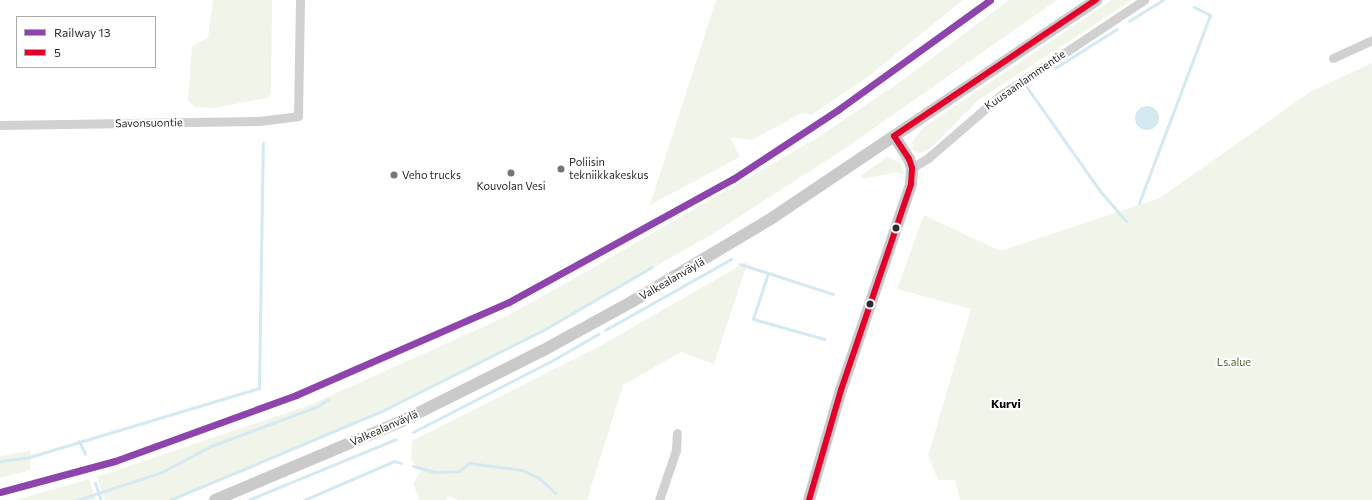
<!DOCTYPE html>
<meta charset="utf-8">
<style>
body{margin:0}
#map{position:relative;width:1372px;height:500px;overflow:hidden;background:#fff;font-family:Commissioner,sans-serif}
div>[style]{position:absolute}
.green>*{inset:0;background:#f0f4e9}
.water>*{inset:0;background:#d4e9f2}
.round{border-radius:50%}
.stream>*{height:3px;margin:-1.5px;padding:0 1.5px;transform-origin:1.5px;border-radius:1.5px;background:#d4e9f2}
.street>*{height:9px;margin:-4.5px;padding:0 4.5px;transform-origin:4.5px;border-radius:4.5px;background:#d1d1d1}
.secondary>*{height:12px;margin:-6px;padding:0 6px;transform-origin:6px;border-radius:6px;background:#cacaca}
.bus-1>*{height:6px;margin:-3px;padding:0 3px;transform-origin:3px;border-radius:3px;background:#e4002b}
.rail-1>*{height:7px;margin:-3.5px;padding:0 3.5px;transform-origin:3.5px;border-radius:3.5px;background:#8e44ad}
.dots>*{width:11px;height:11px;translate:-50% -50%;box-sizing:border-box;border:2px solid #fff;border-radius:50%}
span{translate:-50% -50%;white-space:nowrap;text-align:center;line-height:1.15;-webkit-text-stroke:4px #fff;paint-order:stroke}
.street-label{font-size:11px;color:#2c2c2c}
.poi-label{font-size:11px;color:#2c2c2c}
.left{translate:0 -50%;text-align:left}
.park-label{font-size:11px;color:#546a37}
.neighbourhood-label{font-size:12px;color:#000;font-weight:700}
.legend{position:absolute;left:16px;top:16px;width:140px;height:52px;box-sizing:border-box;background:#fff;border:1px solid #ababab;margin:0;padding:5px 7px;list-style:none;font-size:12px;color:#2c2c2c}
.legend li{display:flex;align-items:center;gap:8px;height:20px}
.legend b{width:20px;border:1px solid #ababab}
</style>
<div id="map">
<div class="green">
<div style="clip-path:polygon(213px 0,272px 0,271px 93px,267px 98px,214px 108px,196px 107px,188px 101px,192px 46px,208px 38px)"></div>
<div style="clip-path:polygon(716px 0,963px 0,869px 76px,811px 115px,802px 113px,752px 140px,730px 137px,740px 157px,650px 205px)"></div>
<div style="clip-path:polygon(1009px 0,1057px 0,847px 147px,714px 233px,592px 303px,477px 366px,392px 407px,253px 468px,173px 500px,105px 500px,97px 477px,310px 405px,507px 316px,586px 272px,817px 138px,907px 77px)"></div>
<div style="clip-path:polygon(1112px 0,1132px 0,977px 101px,928px 151px,919px 153px,913px 150px,912px 142px,924px 127px)"></div>
<div style="clip-path:polygon(1372px 63px,1372px 500px,960px 500px,955px 480px,938px 480px,928px 456px,971px 309px,897px 289px,924px 215px,1000px 251px,1160px 198px,1310px 92px)"></div>
<div style="clip-path:polygon(887px 157px,900px 163px,904px 174px,895px 172px,865px 179px,860px 176px)"></div>
<div style="clip-path:polygon(748px 261px,714px 364px,681px 352px,623px 385px,587px 500px,458px 500px,448px 496px,446px 500px,419px 500px,413px 484px,421px 470px,411px 460px,412px 441px,602px 345px)"></div>
<div style="clip-path:polygon(31px 451px,30px 470px,0 478px,0 456px)"></div>
<div style="clip-path:polygon(89px 479px,96px 500px,16px 500px)"></div>
</div>
<div class="water">
<div class="round" style="left:1135px;top:106px;width:24px;height:24px"></div>
</div>
<div class="stream">
<div style="left:1129px;top:21px;width:40px;rotate:-32deg"></div>
<div style="left:1055px;top:68px;width:73px;rotate:-32.2deg"></div>
<div style="left:1026px;top:86px;width:128px;rotate:54.8deg"></div>
<div style="left:1100px;top:191px;width:40px;rotate:49deg"></div>
<div style="left:1139px;top:203px;width:201px;rotate:-69.3deg"></div>
<div style="left:1210px;top:15px;width:18px;rotate:-153deg"></div>
<div style="left:740px;top:264px;width:98px;rotate:17.9deg"></div>
<div style="left:768px;top:273px;width:48px;rotate:108.1deg"></div>
<div style="left:753px;top:319px;width:74px;rotate:15.7deg"></div>
<div style="left:605px;top:330px;width:145px;rotate:-29.4deg"></div>
<div style="left:413px;top:432px;width:157px;rotate:-27.2deg"></div>
<div style="left:553px;top:360px;width:52px;rotate:-30deg"></div>
<div style="left:79px;top:441px;width:14px;rotate:65deg"></div>
<div style="left:0;top:461px;width:26px;rotate:-7deg"></div>
<div style="left:26px;top:458px;width:243px;rotate:-16.7deg"></div>
<div style="left:259px;top:388px;width:245px;rotate:-89.1deg"></div>
<div style="left:413px;top:466px;width:24px;rotate:15deg"></div>
<div style="left:436px;top:472px;width:23px;rotate:-2deg"></div>
<div style="left:459px;top:471px;width:13px;rotate:-39deg"></div>
<div style="left:469px;top:463px;width:53px;rotate:7.5deg"></div>
<div style="left:522px;top:470px;width:19px;rotate:25deg"></div>
<div style="left:539px;top:478px;width:22px;rotate:43deg"></div>
<div style="left:95px;top:483px;width:18px;rotate:71deg"></div>
<div style="left:77px;top:500px;width:89px;rotate:-18.2deg"></div>
<div style="left:162px;top:472px;width:55px;rotate:-28deg"></div>
<div style="left:211px;top:446px;width:112px;rotate:-20.4deg"></div>
<div style="left:316px;top:407px;width:15px;rotate:-32deg"></div>
<div style="left:170px;top:500px;width:234px;rotate:-22.8deg"></div>
<div style="left:386px;top:409px;width:180px;rotate:-26.7deg"></div>
<div style="left:547px;top:328px;width:121px;rotate:-30.2deg"></div>
<div style="left:248px;top:500px;width:160px;rotate:-22.4deg"></div>
<div style="left:304px;top:500px;width:98px;rotate:-23.4deg"></div>
<div style="left:394px;top:461px;width:7px;rotate:16deg"></div>
</div>
<div class="street">
<div style="left:1333px;top:58px;width:43px;rotate:-24.8deg"></div>
<div style="left:0;top:125px;width:259px;rotate:-0.9deg"></div>
<div style="left:259px;top:121px;width:39px;rotate:-7deg"></div>
<div style="left:298px;top:116px;width:116px;rotate:-89deg"></div>
<div style="left:912px;top:168px;width:19px;rotate:-32deg"></div>
<div style="left:928px;top:158px;width:96px;rotate:-40.8deg"></div>
<div style="left:1001px;top:95px;width:172px;rotate:-33.6deg"></div>
<div style="left:659px;top:500px;width:53px;rotate:-71.2deg"></div>
<div style="left:676px;top:450px;width:17px;rotate:-87deg"></div>
</div>
<div class="secondary">
<div style="left:215px;top:500px;width:203px;rotate:-22.9deg"></div>
<div style="left:402px;top:421px;width:157px;rotate:-26.6deg"></div>
<div style="left:542px;top:351px;width:104px;rotate:-28.8deg"></div>
<div style="left:633px;top:301px;width:162px;rotate:-30.8deg"></div>
<div style="left:772px;top:218px;width:391px;rotate:-33.9deg"></div>
<div style="left:809px;top:500px;width:115px;rotate:-73.8deg"></div>
<div style="left:841px;top:390px;width:218px;rotate:-71.2deg"></div>
<div style="left:911px;top:184px;width:16px;rotate:-86deg"></div>
<div style="left:912px;top:168px;width:9px;rotate:-108deg"></div>
<div style="left:909px;top:159px;width:27px;rotate:-123deg"></div>
</div>
<div class="bus-1">
<div style="left:809px;top:500px;width:115px;rotate:-73.8deg"></div>
<div style="left:841px;top:390px;width:218px;rotate:-71.2deg"></div>
<div style="left:911px;top:184px;width:16px;rotate:-86deg"></div>
<div style="left:912px;top:168px;width:9px;rotate:-108deg"></div>
<div style="left:909px;top:159px;width:27px;rotate:-123deg"></div>
<div style="left:894px;top:136px;width:244px;rotate:-34deg"></div>
</div>
<div class="rail-1">
<div style="left:0;top:492px;width:119px;rotate:-15.1deg"></div>
<div style="left:115px;top:461px;width:193px;rotate:-20deg"></div>
<div style="left:296px;top:395px;width:232px;rotate:-23.6deg"></div>
<div style="left:509px;top:302px;width:256px;rotate:-28.8deg"></div>
<div style="left:733px;top:179px;width:127px;rotate:-33.4deg"></div>
<div style="left:839px;top:109px;width:186px;rotate:-35.8deg"></div>
</div>
<div class="dots">
<div style="left:561px;top:169px;background:#767676"></div>
<div style="left:511px;top:173px;background:#767676"></div>
<div style="left:394px;top:175px;background:#767676"></div>
<div style="left:896px;top:228px;background:#2c2c2c"></div>
<div style="left:870px;top:304px;background:#2c2c2c"></div>
</div>
<div class="street-label">
<span style="left:1025px;top:80px;rotate:-35deg">Kuusaanlammentie</span>
<span style="left:149px;top:123px;rotate:-1deg">Savonsuontie</span>
<span style="left:672px;top:279px;rotate:-30deg">Valkealanväylä</span>
<span style="left:384px;top:428px;rotate:-24deg">Valkealanväylä</span>
</div>
<div class="poi-label">
<span class="left" style="left:569px;top:169px">Poliisin<br>tekniikkakeskus</span>
<span class="left" style="left:402px;top:175px">Veho trucks</span>
<span style="left:511px;top:186px">Kouvolan Vesi</span>
</div>
<div class="park-label">
<span style="left:1234px;top:362px">Ls.alue</span>
</div>
<div class="neighbourhood-label">
<span style="left:1006px;top:404px">Kurvi</span>
</div>
<ul class="legend">
<li><b style="height:5px;background:#8e44ad"></b>Railway 13</li>
<li><b style="height:5px;background:#e4002b"></b>5</li>
</ul>
</div>
